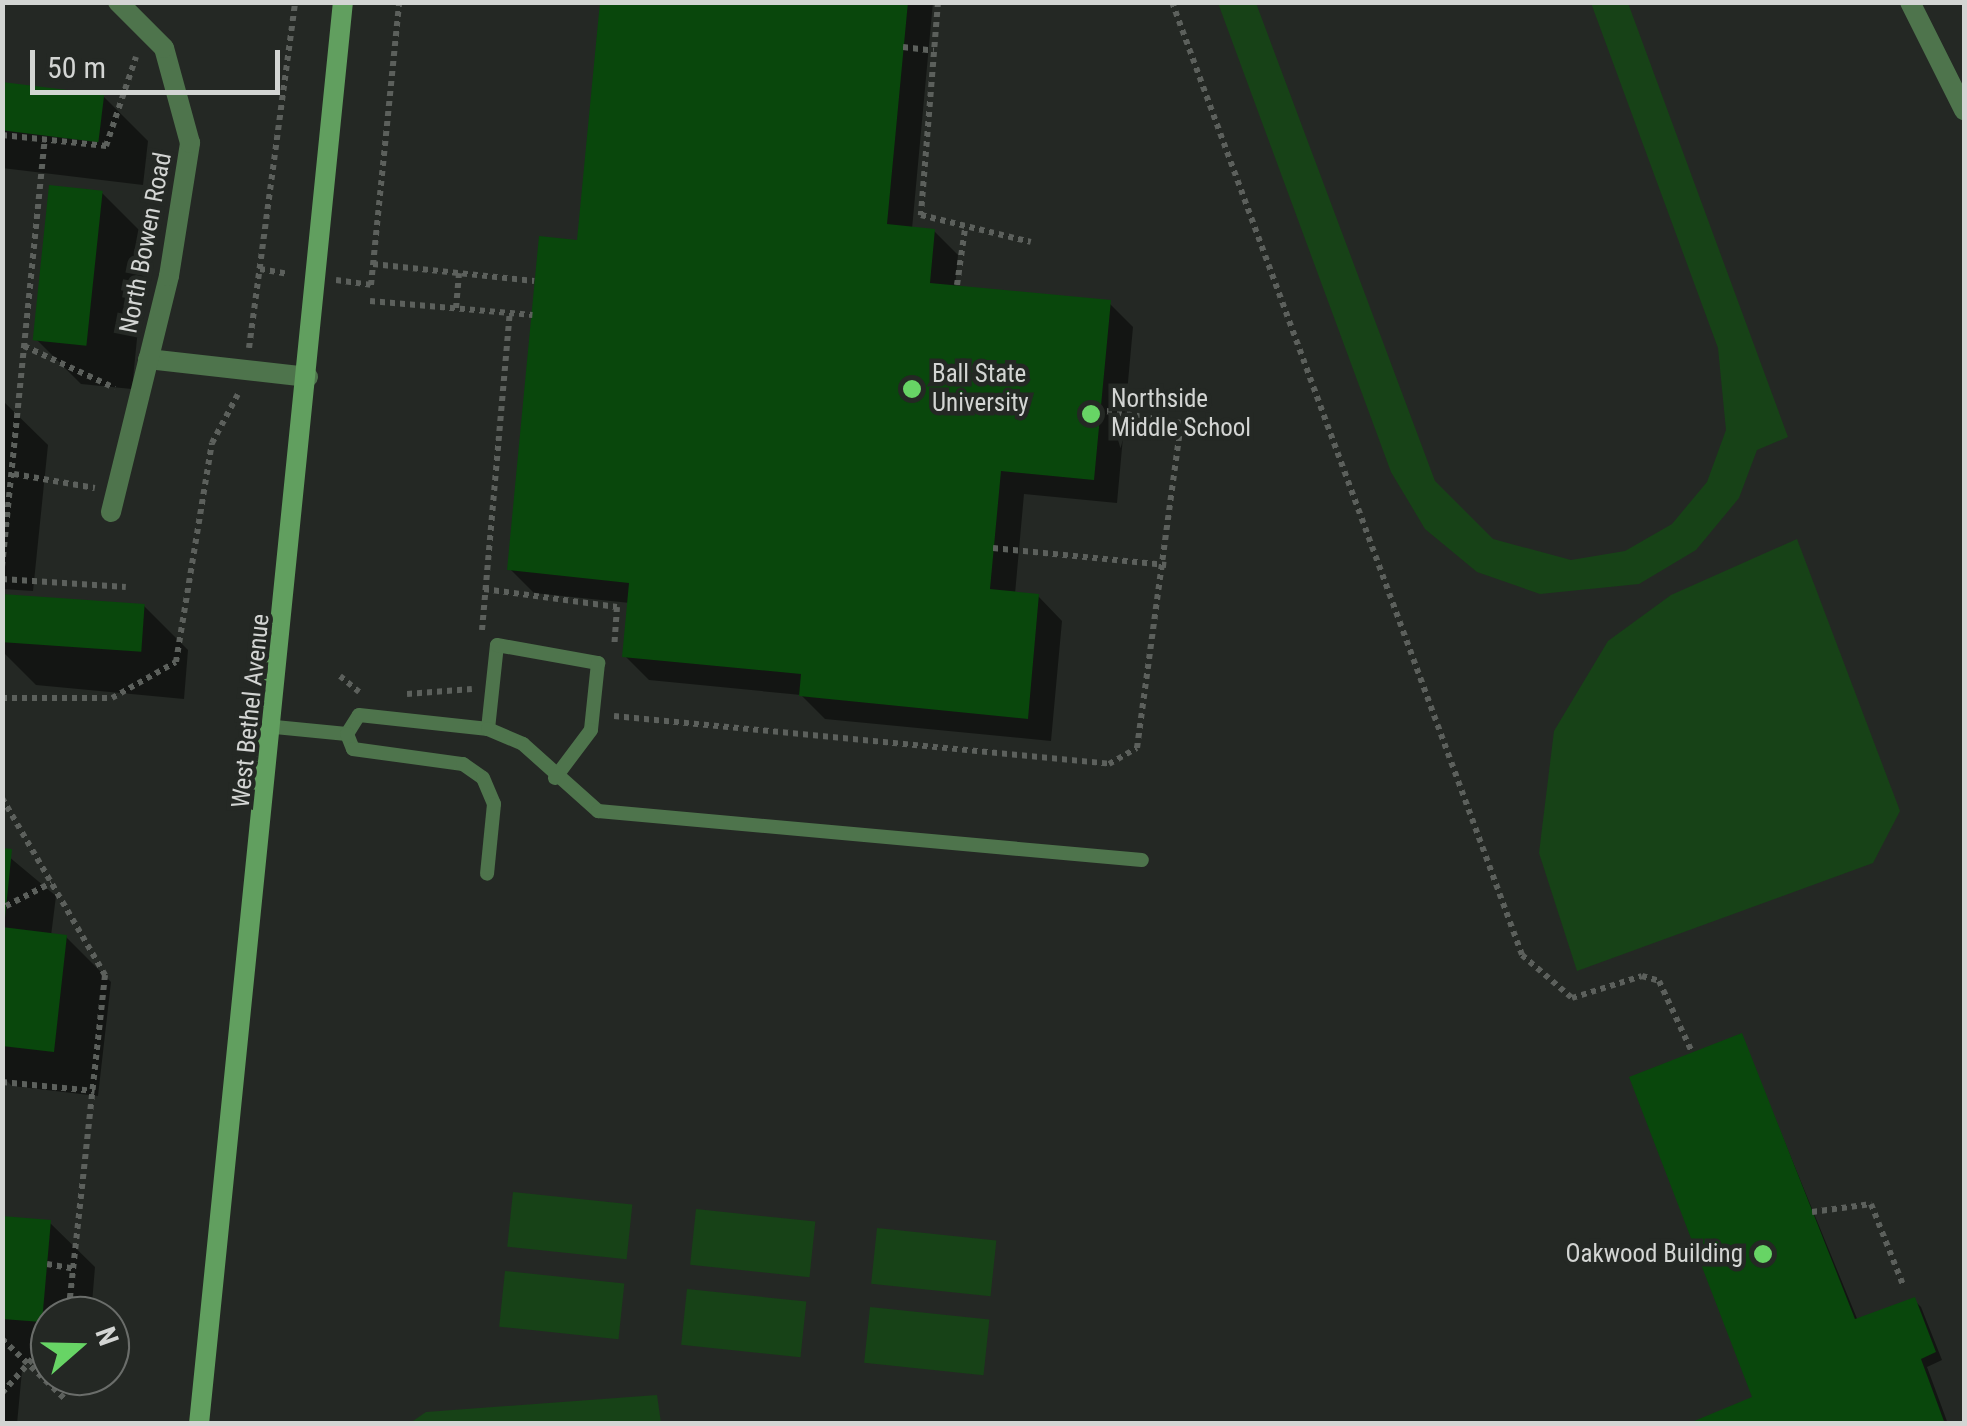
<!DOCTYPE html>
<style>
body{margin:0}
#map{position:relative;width:1967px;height:1426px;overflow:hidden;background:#242824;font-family:"Roboto Condensed",sans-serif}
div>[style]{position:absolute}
.green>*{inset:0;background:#174217;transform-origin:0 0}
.shadow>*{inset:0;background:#0007}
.building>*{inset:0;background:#09470c;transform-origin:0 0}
.path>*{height:6px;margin-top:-3px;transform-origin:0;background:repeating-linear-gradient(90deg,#5c605c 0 5px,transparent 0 10px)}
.service>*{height:14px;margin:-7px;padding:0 7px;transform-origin:7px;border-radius:7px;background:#4e744c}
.minor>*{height:20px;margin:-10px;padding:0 10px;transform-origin:10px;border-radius:10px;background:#4e744c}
.secondary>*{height:20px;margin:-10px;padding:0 10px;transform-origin:10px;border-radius:10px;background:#619f5f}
.dots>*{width:28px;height:28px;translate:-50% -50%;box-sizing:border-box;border:5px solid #242824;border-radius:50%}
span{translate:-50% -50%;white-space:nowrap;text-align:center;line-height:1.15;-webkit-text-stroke:9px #242824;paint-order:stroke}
.street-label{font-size:25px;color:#d3d5d3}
.poi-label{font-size:25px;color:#d3d5d3}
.left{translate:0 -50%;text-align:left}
.right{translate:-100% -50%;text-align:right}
.frame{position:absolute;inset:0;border:5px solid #d3d5d3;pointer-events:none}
.north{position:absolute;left:30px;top:1296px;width:100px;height:100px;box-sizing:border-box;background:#242824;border:2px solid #6a6d6a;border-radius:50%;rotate:70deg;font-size:28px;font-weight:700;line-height:40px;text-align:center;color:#d3d5d3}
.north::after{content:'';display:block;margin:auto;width:35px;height:45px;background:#67d465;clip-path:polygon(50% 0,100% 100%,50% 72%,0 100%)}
.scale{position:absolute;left:30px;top:50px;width:250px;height:45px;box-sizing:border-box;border:5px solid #d3d5d3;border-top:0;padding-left:12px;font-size:30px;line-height:35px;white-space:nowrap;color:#d3d5d3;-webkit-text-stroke:8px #242824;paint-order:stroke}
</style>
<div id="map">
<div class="green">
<div style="clip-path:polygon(1218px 3px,1256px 3px,1435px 481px,1493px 539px,1571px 560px,1625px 551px,1672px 524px,1707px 482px,1726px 430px,1718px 348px,1591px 3px,1628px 3px,1788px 437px,1757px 450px,1739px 498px,1696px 550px,1639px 584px,1540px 594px,1477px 572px,1425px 529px,1391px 472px)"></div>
<div style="clip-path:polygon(1797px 539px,1900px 811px,1873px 863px,1577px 971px,1539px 853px,1554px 731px,1608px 641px,1671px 595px)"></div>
<div style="left:513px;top:1192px;width:120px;height:55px;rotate:6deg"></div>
<div style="left:696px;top:1209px;width:120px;height:56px;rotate:6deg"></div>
<div style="left:877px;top:1228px;width:120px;height:56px;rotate:6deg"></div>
<div style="left:505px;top:1271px;width:120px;height:56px;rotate:6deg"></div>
<div style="left:687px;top:1289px;width:120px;height:56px;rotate:6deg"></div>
<div style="left:870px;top:1307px;width:120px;height:56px;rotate:6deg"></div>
<div style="clip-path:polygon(657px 1395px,661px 1423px,410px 1423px,426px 1412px)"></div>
</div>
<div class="shadow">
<div style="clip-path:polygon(602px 2px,933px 2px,912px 229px,934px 231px,958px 255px,955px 288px,1109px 303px,1133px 327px,1117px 503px,1024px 494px,1015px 594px,1038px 596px,1062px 621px,1051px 741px,825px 719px,801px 695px,649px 680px,625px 656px,630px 603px,534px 593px,510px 569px,579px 243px)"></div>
<div style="clip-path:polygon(2px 84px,103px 96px,148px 141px,143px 185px,2px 168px)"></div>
<div style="clip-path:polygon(102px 193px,147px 238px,132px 389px,81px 384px,36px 339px)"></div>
<div style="clip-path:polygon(2px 400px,48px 445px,33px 591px,2px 589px)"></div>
<div style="clip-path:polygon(2px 596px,144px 606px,188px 650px,184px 699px,36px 685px,2px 651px)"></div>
<div style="clip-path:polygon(2px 851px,56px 896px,51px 936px,66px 937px,111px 982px,98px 1096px,12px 1086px,2px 1076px)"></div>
<div style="clip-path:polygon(1741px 1035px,1858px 1321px,1914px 1300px,1921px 1307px,1942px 1360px,1927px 1367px,1948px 1424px,1693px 1424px,1755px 1398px)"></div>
<div style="clip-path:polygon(2px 1218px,50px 1223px,95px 1267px,91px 1316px,50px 1316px,50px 1362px,23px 1360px,17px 1424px,2px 1424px)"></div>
</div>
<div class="building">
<div style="clip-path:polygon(600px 2px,908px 2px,887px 224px,935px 229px,930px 283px,1111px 300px,1094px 480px,1001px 471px,990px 589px,1039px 594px,1028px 719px,799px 696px,801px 674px,622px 657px,629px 583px,507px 570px,539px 236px,577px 240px)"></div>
<div style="left:2px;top:82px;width:103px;height:48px;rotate:7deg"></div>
<div style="left:49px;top:185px;width:54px;height:156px;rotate:6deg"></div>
<div style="left:2px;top:594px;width:143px;height:48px;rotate:4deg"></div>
<div style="clip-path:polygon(2px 848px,12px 849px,5px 918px,2px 918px)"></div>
<div style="clip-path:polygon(2px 927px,67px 935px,54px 1052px,2px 1046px)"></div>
<div style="clip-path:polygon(1742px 1033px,1855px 1319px,1915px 1297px,1936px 1352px,1921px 1359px,1945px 1424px,1687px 1424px,1752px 1397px,1629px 1077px)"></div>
<div style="clip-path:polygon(2px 1216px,51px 1220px,42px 1322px,2px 1319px)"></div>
</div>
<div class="path">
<div style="left:938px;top:2px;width:214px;rotate:94.6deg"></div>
<div style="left:921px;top:215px;width:113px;rotate:13.8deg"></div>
<div style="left:1172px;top:2px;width:1015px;rotate:69.83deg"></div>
<div style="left:1522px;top:955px;width:66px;rotate:40.7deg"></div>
<div style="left:1572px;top:998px;width:73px;rotate:-17.4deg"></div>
<div style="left:1642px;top:976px;width:18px;rotate:16deg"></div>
<div style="left:1659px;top:981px;width:78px;rotate:65.1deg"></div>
<div style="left:903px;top:47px;width:31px;rotate:7deg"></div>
<div style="left:2px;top:135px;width:105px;rotate:6deg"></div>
<div style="left:106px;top:146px;width:94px;rotate:-71.4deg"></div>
<div style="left:373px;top:264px;width:162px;rotate:6deg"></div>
<div style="left:260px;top:269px;width:29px;rotate:10deg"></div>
<div style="left:336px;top:280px;width:35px;rotate:8deg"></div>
<div style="left:371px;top:285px;width:284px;rotate:-84.3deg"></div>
<div style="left:957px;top:285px;width:57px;rotate:-81.9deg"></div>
<div style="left:370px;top:301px;width:163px;rotate:4.9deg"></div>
<div style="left:456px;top:308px;width:35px;rotate:-85deg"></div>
<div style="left:24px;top:346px;width:100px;rotate:24.8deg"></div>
<div style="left:249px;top:348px;width:349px;rotate:-82.4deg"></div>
<div style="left:14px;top:474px;width:82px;rotate:9.8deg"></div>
<div style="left:993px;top:548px;width:174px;rotate:5.6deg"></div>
<div style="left:2px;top:567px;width:430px;rotate:-84.3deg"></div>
<div style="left:2px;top:579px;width:124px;rotate:3.7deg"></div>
<div style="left:484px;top:589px;width:134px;rotate:7.7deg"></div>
<div style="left:617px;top:607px;width:39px;rotate:94deg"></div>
<div style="left:482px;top:630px;width:319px;rotate:-85deg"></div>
<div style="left:340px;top:676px;width:25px;rotate:40deg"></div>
<div style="left:407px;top:694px;width:65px;rotate:-4.4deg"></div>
<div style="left:2px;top:698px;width:110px"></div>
<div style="left:112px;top:698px;width:73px;rotate:-29.4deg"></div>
<div style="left:176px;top:662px;width:222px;rotate:-80.7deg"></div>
<div style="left:212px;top:443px;width:55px;rotate:-62deg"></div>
<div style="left:614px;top:716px;width:497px;rotate:5.5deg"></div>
<div style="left:1109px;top:764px;width:32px;rotate:-30deg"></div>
<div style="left:1137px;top:748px;width:328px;rotate:-82.3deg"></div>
<div style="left:1181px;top:423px;width:82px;rotate:-170.9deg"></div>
<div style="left:2px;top:798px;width:205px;rotate:59.8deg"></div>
<div style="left:105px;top:975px;width:343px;rotate:96.2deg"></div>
<div style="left:6px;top:906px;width:51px;rotate:-27.1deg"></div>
<div style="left:2px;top:1082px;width:93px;rotate:5.5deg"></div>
<div style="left:1812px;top:1212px;width:60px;rotate:-7.7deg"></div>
<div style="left:1871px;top:1204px;width:87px;rotate:68.4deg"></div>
<div style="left:47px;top:1264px;width:29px;rotate:10deg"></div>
<div style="left:2px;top:1339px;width:86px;rotate:43.6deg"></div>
<div style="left:2px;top:1393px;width:72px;rotate:-48.4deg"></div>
</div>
<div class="service">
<div style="left:275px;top:727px;width:72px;rotate:5.6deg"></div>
<div style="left:488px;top:729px;width:84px;rotate:-83.9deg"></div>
<div style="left:497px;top:645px;width:103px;rotate:10.1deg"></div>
<div style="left:598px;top:663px;width:67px;rotate:96deg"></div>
<div style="left:591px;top:730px;width:60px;rotate:126.9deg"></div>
<div style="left:347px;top:734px;width:22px;rotate:-58deg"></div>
<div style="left:359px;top:715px;width:130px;rotate:6.2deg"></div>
<div style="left:488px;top:729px;width:38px;rotate:23deg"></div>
<div style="left:523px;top:744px;width:101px;rotate:41.8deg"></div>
<div style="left:598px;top:811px;width:546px;rotate:5.15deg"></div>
<div style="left:347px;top:734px;width:16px;rotate:68deg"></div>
<div style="left:353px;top:749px;width:111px;rotate:7.8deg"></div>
<div style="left:463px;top:764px;width:24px;rotate:35deg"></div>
<div style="left:483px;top:778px;width:28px;rotate:67deg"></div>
<div style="left:494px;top:804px;width:70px;rotate:95.7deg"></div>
</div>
<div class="minor">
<div style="left:1910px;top:2px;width:121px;rotate:63.4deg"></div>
<div style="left:148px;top:359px;width:161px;rotate:6.4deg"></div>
<div style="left:111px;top:512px;width:243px;rotate:-76.2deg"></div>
<div style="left:169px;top:276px;width:135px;rotate:-81deg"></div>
<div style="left:190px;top:143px;width:98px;rotate:-105.3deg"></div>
<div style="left:164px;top:48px;width:65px;rotate:-135deg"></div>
</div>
<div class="secondary">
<div style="left:199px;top:1424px;width:1429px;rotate:-84.22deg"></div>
</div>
<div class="dots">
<div style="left:912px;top:389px;background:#67d465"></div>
<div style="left:1091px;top:414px;background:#67d465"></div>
<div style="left:1763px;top:1254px;background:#67d465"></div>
</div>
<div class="street-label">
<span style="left:146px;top:243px;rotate:-79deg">North Bowen Road</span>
<span style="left:251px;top:711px;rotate:-84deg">West Bethel Avenue</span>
</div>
<div class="poi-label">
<span class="left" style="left:932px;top:389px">Ball State<br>University</span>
<span class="left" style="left:1111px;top:414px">Northside<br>Middle School</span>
<span class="right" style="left:1743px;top:1254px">Oakwood Building</span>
</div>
<div class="frame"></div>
<div class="north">N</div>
<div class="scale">50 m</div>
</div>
